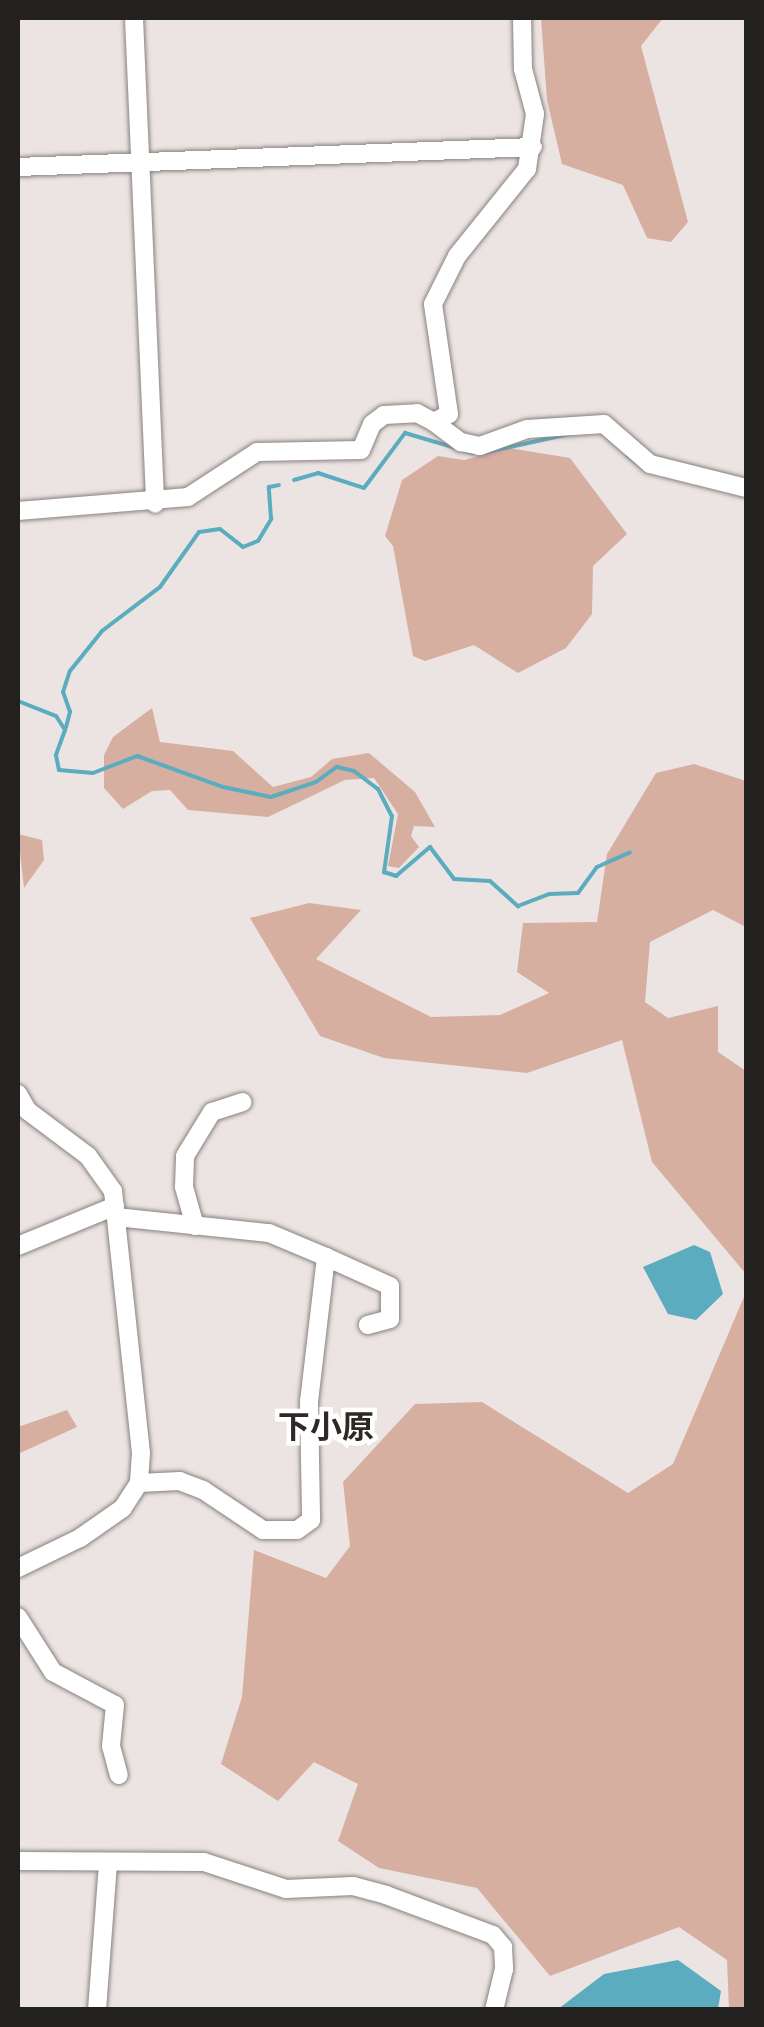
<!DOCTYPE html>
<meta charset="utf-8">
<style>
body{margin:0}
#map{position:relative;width:764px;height:2027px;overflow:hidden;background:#ece4e2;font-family:"Public Sans","Noto Sans JP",sans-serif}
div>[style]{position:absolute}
.green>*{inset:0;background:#d7afa0}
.water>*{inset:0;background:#5aacbe}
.stream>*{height:4px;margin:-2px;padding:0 2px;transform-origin:2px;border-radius:2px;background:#5aacbe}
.roads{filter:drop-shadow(0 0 2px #88817e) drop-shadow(0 0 2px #88817e)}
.minor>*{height:18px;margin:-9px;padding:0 9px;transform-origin:9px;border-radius:9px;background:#fff}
span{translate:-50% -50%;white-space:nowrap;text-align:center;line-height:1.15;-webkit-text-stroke:9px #fff;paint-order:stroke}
.quarter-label{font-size:32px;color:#2e2826;font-weight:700}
.frame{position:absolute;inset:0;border:20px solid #232120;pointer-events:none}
</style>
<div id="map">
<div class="green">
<div style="clip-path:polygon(541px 18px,663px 18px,641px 46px,688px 222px,671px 242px,647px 238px,623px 185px,562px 164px,547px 100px)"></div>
<div style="clip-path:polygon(509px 448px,570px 458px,627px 534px,593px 566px,592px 614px,566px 648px,518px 673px,474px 645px,425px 661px,413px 656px,393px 546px,385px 536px,402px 480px,438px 456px,464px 460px)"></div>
<div style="clip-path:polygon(152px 708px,160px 742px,233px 751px,273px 787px,311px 777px,332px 759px,369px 753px,415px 792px,435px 827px,414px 826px,411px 836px,419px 847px,399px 868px,388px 866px,398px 814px,374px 778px,345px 780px,268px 817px,188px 810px,170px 790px,152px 791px,123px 809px,104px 788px,104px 755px,113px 737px)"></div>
<div style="clip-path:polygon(694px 764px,746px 781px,746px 927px,713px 910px,650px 942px,645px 1002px,668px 1018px,718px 1006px,718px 1052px,746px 1071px,746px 1274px,652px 1162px,622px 1040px,527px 1073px,384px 1058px,320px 1036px,250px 918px,309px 903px,361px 910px,316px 959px,431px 1017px,500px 1015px,549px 993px,517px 972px,523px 923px,597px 922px,607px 854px,656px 773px)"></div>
<div style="clip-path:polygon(18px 834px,42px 840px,44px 860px,24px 888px)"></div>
<div style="clip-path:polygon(746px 1292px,746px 2009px,729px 2010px,727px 1960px,679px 1927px,550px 1976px,477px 1888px,379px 1868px,338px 1841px,358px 1784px,314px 1762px,278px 1801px,221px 1764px,242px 1697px,254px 1550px,326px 1578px,350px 1546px,343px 1482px,415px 1404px,482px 1402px,628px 1493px,673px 1464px)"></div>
<div style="clip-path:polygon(67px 1410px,77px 1427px,18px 1454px,18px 1427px)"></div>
</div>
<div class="water">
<div style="clip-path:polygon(694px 1245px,710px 1252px,723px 1294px,696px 1320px,668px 1314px,643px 1267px)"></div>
<div style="clip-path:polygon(678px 1960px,721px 1991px,718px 2009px,558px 2009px,604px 1974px)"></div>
</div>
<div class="stream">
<div style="left:482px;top:453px;width:94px;rotate:-12.3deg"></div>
<div style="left:627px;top:455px;width:23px;rotate:38deg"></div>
<div style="left:294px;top:480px;width:25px;rotate:-16deg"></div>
<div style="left:318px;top:473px;width:48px;rotate:18.1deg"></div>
<div style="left:364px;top:488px;width:69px;rotate:-53.3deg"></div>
<div style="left:405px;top:433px;width:71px;rotate:16.4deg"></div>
<div style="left:18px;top:701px;width:41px;rotate:21.5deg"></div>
<div style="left:56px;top:716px;width:17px;rotate:57deg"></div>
<div style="left:65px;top:730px;width:27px;rotate:110deg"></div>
<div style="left:56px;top:755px;width:15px;rotate:79deg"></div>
<div style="left:59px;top:770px;width:34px;rotate:5deg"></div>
<div style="left:93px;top:773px;width:47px;rotate:-21.1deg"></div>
<div style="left:137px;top:756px;width:91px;rotate:19.8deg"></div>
<div style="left:223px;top:787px;width:49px;rotate:11.8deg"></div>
<div style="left:271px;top:797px;width:47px;rotate:-18.4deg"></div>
<div style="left:316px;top:782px;width:26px;rotate:-36deg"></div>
<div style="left:337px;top:767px;width:17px;rotate:13deg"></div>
<div style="left:354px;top:771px;width:30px;rotate:37deg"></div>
<div style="left:378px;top:789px;width:30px;rotate:63deg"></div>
<div style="left:392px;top:816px;width:57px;rotate:98.1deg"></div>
<div style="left:384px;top:872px;width:13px;rotate:18deg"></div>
<div style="left:396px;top:876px;width:45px;rotate:-40.5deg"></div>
<div style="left:430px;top:847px;width:40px;rotate:53deg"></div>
<div style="left:454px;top:879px;width:36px;rotate:3deg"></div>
<div style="left:490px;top:881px;width:38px;rotate:42deg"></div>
<div style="left:518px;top:906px;width:33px;rotate:-21deg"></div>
<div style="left:549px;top:894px;width:29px;rotate:-2deg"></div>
<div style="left:578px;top:893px;width:32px;rotate:-54deg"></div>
<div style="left:597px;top:867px;width:36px;rotate:-24deg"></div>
<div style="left:66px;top:727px;width:16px;rotate:-75deg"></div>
<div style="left:70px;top:712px;width:21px;rotate:-109deg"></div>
<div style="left:63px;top:692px;width:22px;rotate:-72deg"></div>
<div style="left:70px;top:671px;width:51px;rotate:-51.3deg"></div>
<div style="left:102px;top:631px;width:73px;rotate:-37.2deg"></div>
<div style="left:160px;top:587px;width:67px;rotate:-54.7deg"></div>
<div style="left:199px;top:532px;width:21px;rotate:-8deg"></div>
<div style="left:220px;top:529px;width:29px;rotate:38deg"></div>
<div style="left:243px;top:547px;width:16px;rotate:-22deg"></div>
<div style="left:258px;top:541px;width:26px;rotate:-59deg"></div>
<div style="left:271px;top:519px;width:32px;rotate:-94deg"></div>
<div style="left:269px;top:487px;width:10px;rotate:-11deg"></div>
</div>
<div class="roads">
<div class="minor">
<div style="left:134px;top:18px;width:486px;rotate:87.5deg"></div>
<div style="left:18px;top:167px;width:515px;rotate:-2.22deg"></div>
<div style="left:434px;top:422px;width:34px;rotate:37deg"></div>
<div style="left:461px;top:442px;width:19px;rotate:12deg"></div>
<div style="left:480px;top:446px;width:50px;rotate:-19.9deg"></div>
<div style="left:527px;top:429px;width:77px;rotate:-3.7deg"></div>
<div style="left:604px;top:424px;width:61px;rotate:41deg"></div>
<div style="left:650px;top:464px;width:99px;rotate:14deg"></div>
<div style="left:18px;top:511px;width:171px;rotate:-4.7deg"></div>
<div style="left:188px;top:497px;width:82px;rotate:-33.1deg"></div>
<div style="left:257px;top:452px;width:104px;rotate:-1.1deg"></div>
<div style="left:361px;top:450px;width:28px;rotate:-67deg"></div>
<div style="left:372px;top:424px;width:15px;rotate:-37deg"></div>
<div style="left:384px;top:415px;width:33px;rotate:-3deg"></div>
<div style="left:417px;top:413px;width:19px;rotate:28deg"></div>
<div style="left:434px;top:422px;width:17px;rotate:-28deg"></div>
<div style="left:449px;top:414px;width:111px;rotate:-98.3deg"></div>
<div style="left:433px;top:304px;width:54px;rotate:-63.4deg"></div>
<div style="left:457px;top:256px;width:112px;rotate:-51.2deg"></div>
<div style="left:527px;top:169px;width:56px;rotate:-81.7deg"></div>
<div style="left:535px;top:114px;width:47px;rotate:-104.9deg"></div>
<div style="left:523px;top:69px;width:51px;rotate:-91.1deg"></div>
<div style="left:18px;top:1094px;width:20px;rotate:60deg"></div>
<div style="left:28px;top:1111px;width:75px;rotate:36.9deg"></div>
<div style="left:88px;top:1156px;width:43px;rotate:54.5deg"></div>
<div style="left:113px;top:1191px;width:263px;rotate:83.9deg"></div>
<div style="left:141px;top:1453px;width:30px;rotate:94deg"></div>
<div style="left:139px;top:1483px;width:30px;rotate:123deg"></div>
<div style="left:123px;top:1508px;width:52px;rotate:145.1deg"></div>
<div style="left:80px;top:1538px;width:69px;rotate:154.2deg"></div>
<div style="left:116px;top:1217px;width:154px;rotate:6deg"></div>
<div style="left:269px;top:1233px;width:62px;rotate:22.8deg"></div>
<div style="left:326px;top:1257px;width:145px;rotate:96.7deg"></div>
<div style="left:309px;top:1401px;width:119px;rotate:89deg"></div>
<div style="left:311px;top:1520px;width:17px;rotate:144deg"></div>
<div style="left:297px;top:1530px;width:34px;rotate:180deg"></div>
<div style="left:263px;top:1530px;width:72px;rotate:-146.3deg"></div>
<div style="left:203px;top:1490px;width:25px;rotate:-159deg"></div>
<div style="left:180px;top:1481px;width:41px;rotate:177.2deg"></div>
<div style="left:195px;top:1226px;width:41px;rotate:-105.8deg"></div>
<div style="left:184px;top:1187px;width:31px;rotate:-88deg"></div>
<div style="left:185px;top:1156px;width:52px;rotate:-58.5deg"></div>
<div style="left:212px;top:1112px;width:32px;rotate:-18deg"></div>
<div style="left:18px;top:1246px;width:105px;rotate:-22.4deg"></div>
<div style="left:326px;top:1257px;width:70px;rotate:24.4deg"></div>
<div style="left:390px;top:1286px;width:33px;rotate:90deg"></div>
<div style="left:390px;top:1319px;width:23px;rotate:165deg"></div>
<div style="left:18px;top:1617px;width:65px;rotate:57.5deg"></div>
<div style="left:53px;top:1672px;width:70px;rotate:28deg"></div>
<div style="left:115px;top:1705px;width:41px;rotate:95.6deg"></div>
<div style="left:111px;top:1746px;width:30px;rotate:75deg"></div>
<div style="left:18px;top:1861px;width:186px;rotate:0.3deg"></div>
<div style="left:204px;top:1862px;width:86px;rotate:18.2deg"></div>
<div style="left:286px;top:1889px;width:67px;rotate:-2.6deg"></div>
<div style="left:353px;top:1886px;width:34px;rotate:15deg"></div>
<div style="left:386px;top:1895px;width:114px;rotate:20.5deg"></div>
<div style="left:493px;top:1935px;width:16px;rotate:50deg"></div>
<div style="left:503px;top:1947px;width:22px;rotate:87deg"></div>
<div style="left:504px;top:1969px;width:42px;rotate:103.7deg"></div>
<div style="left:97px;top:2010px;width:146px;rotate:-85.7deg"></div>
</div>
</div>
<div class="quarter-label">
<span style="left:326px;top:1427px">下小原</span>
</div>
<div class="frame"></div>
</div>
